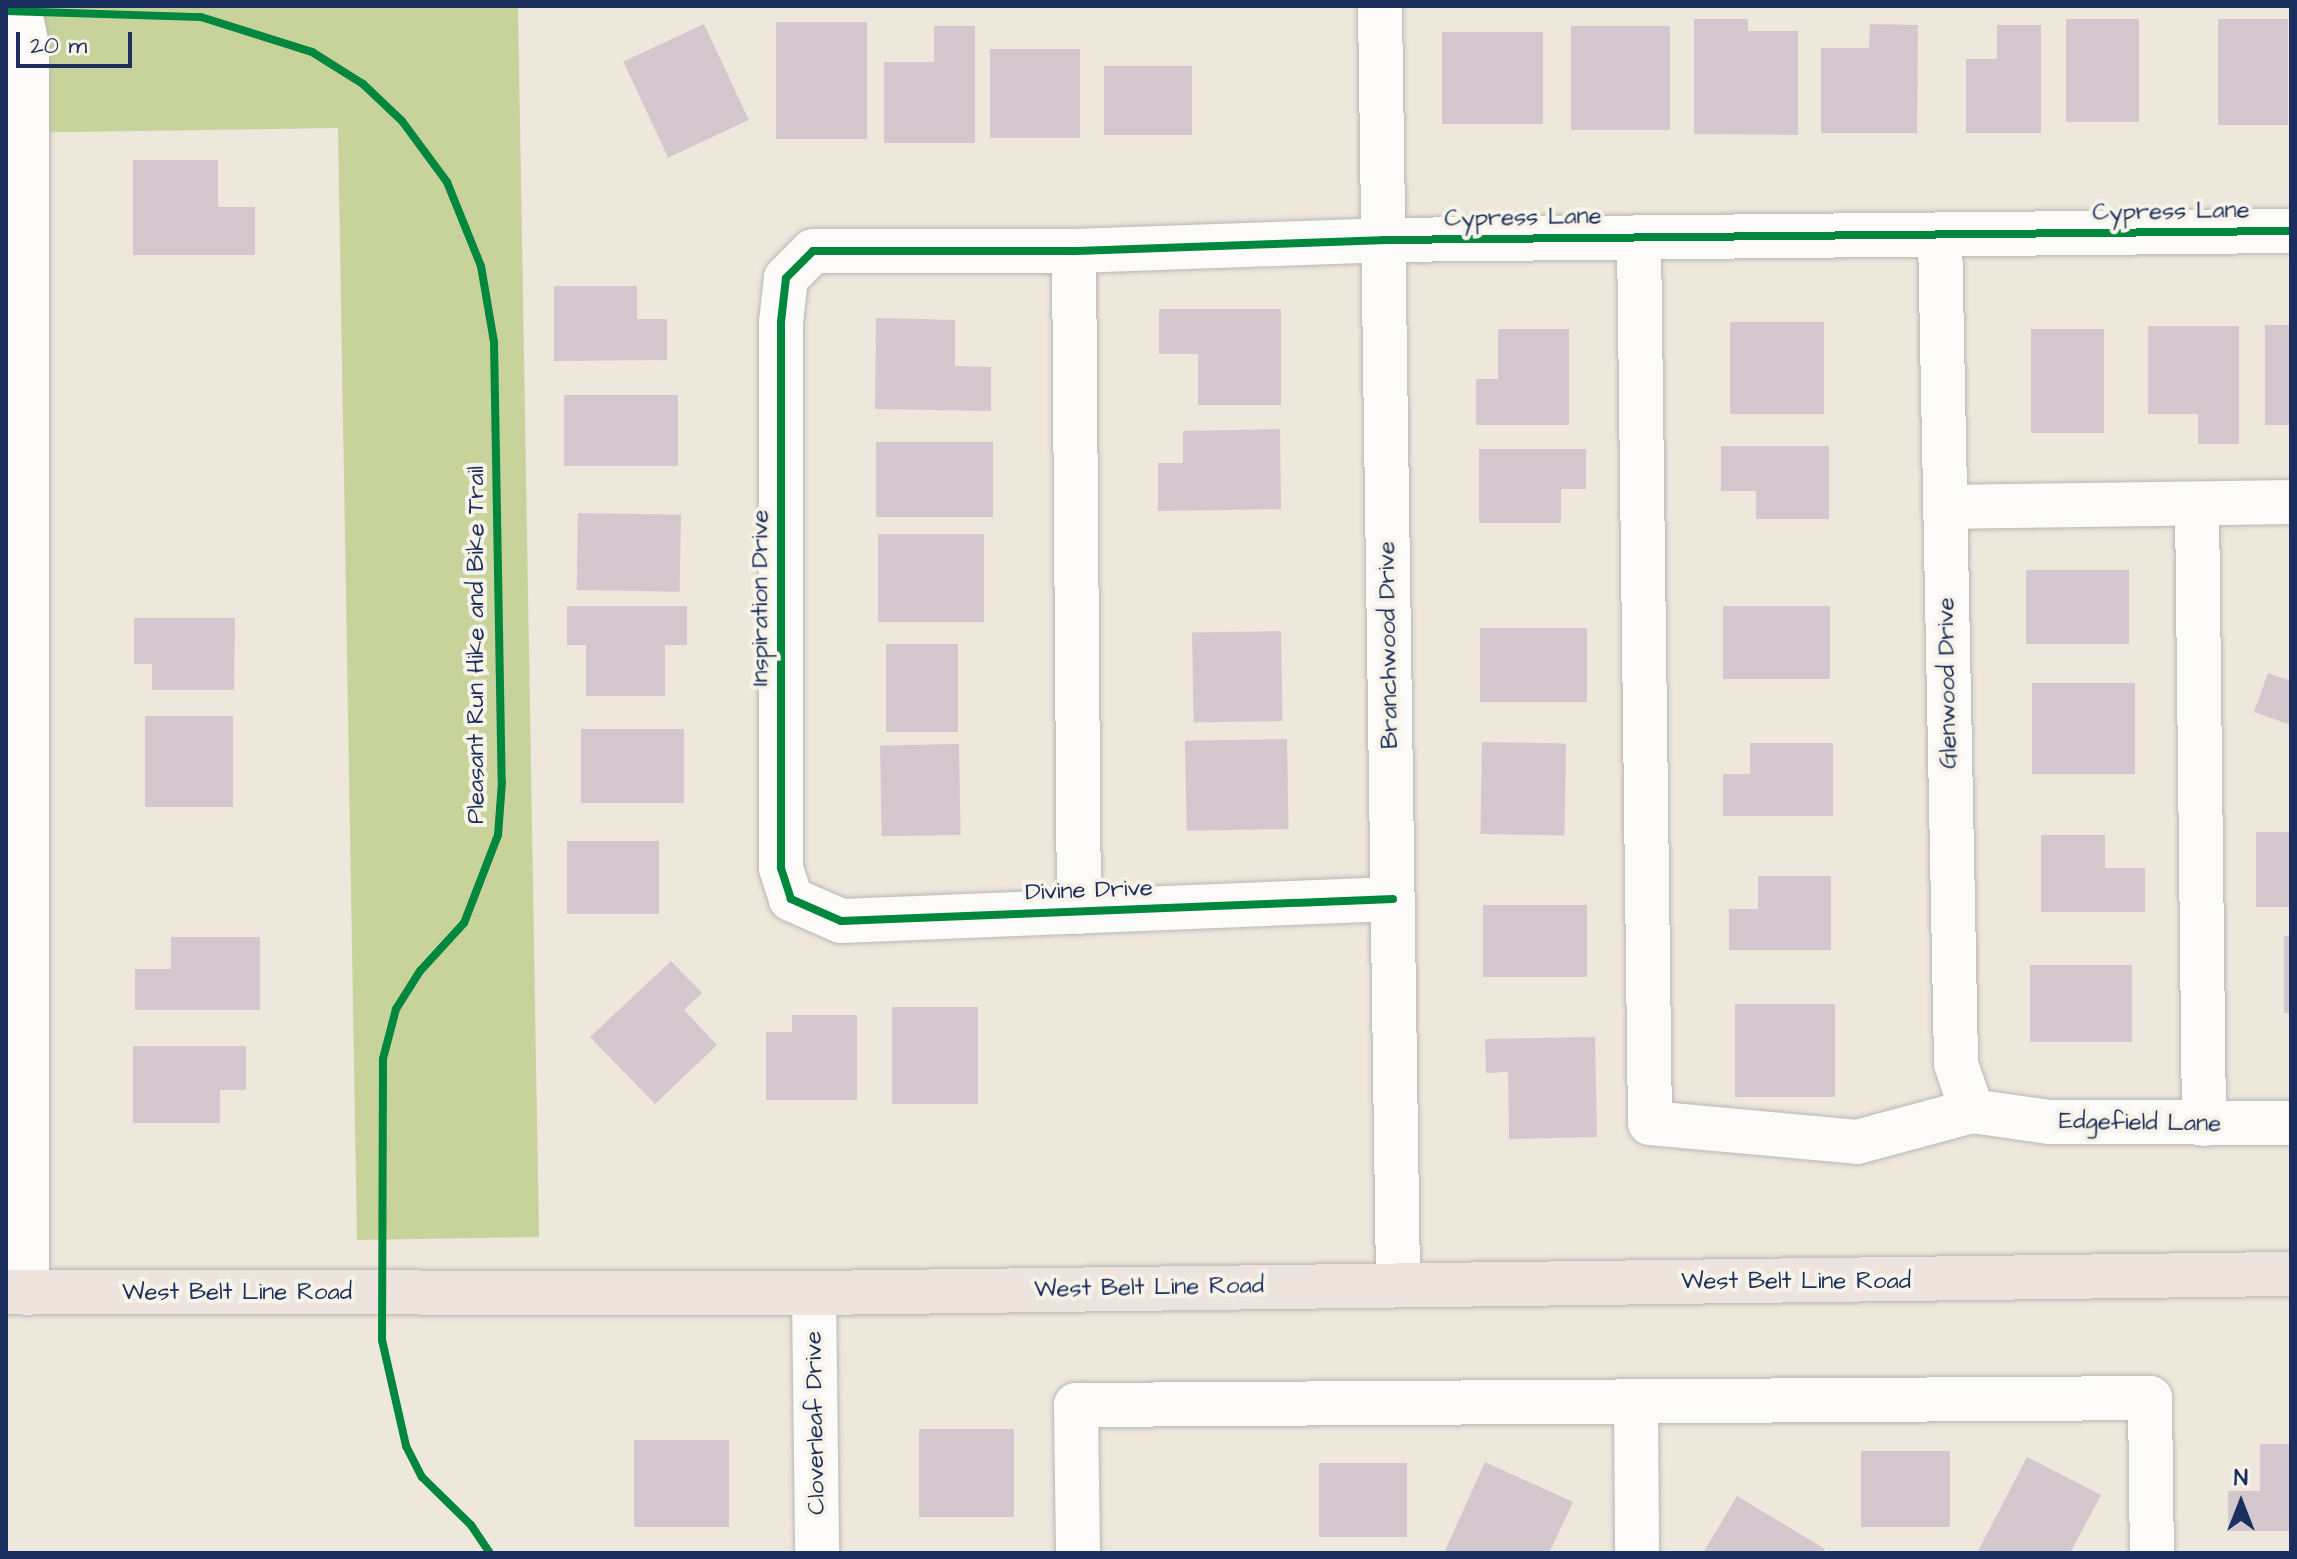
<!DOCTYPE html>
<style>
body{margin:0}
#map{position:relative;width:2297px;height:1559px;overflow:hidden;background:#ede7dc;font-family:"Architects Daughter",sans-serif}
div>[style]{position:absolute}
.green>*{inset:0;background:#c8d39c}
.building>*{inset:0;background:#d4c8ce;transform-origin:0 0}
.roads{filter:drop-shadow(0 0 2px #b9b7b4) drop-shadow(0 0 2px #b9b7b4)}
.minor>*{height:44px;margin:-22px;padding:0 22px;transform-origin:22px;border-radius:22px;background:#fcfbfa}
.major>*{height:44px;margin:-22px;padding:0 22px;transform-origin:22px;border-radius:22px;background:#ede5dd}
.cycleway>*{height:8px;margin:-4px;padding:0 4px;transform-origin:4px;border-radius:4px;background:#00873e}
span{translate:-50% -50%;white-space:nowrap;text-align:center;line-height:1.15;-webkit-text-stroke:8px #f7f3e8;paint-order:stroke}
.street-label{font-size:24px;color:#1b2f5e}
.frame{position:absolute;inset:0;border:8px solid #1b2f5e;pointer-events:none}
.north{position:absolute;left:2201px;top:1463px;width:80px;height:80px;-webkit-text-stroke:6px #f7f3e8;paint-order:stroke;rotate:0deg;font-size:22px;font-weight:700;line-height:32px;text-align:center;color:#1b2f5e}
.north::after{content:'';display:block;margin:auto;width:28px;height:36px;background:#1b2f5e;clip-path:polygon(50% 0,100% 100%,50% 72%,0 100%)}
.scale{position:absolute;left:16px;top:32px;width:116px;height:36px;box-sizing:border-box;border:4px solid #1b2f5e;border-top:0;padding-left:10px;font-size:24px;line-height:28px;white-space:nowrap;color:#1b2f5e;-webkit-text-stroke:6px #f7f3e8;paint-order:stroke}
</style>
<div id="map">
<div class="green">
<div style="clip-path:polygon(6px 6px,518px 6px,539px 1237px,357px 1240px,338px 128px,6px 133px)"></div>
</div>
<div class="building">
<div style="clip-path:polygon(1694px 19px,1748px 19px,1748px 31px,1798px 31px,1798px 135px,1694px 134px)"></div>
<div style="left:2066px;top:19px;width:73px;height:103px"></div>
<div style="left:2218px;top:19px;width:70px;height:106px"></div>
<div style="left:776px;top:22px;width:91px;height:117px"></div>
<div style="left:704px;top:24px;width:106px;height:89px;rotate:65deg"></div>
<div style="clip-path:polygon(1870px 24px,1918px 25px,1917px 133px,1821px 133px,1821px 48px,1869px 48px)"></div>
<div style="clip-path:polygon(1997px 25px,2041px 25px,2041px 133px,1966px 133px,1966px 59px,1997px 59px)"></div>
<div style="clip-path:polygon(934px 26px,975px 26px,975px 143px,884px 143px,884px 62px,934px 62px)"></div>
<div style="left:1571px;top:26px;width:99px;height:104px"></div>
<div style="left:1442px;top:32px;width:101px;height:92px"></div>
<div style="left:1080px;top:49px;width:89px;height:90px;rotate:90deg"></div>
<div style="left:1104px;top:66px;width:88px;height:69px"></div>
<div style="clip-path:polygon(133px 160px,218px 160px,218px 207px,255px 207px,255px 255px,133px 255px)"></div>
<div style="clip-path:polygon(554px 286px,637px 286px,637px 319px,667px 319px,667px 360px,554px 361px)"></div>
<div style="clip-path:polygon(1159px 309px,1281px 309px,1281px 405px,1198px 405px,1198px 354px,1159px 354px)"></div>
<div style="clip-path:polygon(876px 318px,955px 320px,955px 366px,991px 367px,991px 411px,875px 409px)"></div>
<div style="left:1730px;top:322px;width:94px;height:92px"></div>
<div style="left:2265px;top:325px;width:26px;height:100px"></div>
<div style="clip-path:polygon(2148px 326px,2239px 326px,2239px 444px,2198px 444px,2198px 414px,2148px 414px)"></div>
<div style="clip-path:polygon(1498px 329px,1569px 329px,1569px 425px,1476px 425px,1476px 379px,1498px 379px)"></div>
<div style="left:2031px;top:329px;width:73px;height:104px"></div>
<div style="left:564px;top:395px;width:114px;height:71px"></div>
<div style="clip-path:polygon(1280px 429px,1281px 509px,1158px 511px,1158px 463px,1183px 463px,1183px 431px)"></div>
<div style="left:876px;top:442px;width:117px;height:75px"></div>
<div style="clip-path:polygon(1721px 446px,1829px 446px,1829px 519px,1756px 519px,1756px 491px,1721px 491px)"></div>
<div style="clip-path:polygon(1479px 449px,1586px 449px,1586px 489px,1561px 489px,1561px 523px,1479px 523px)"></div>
<div style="left:578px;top:513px;width:103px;height:77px;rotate:1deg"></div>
<div style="left:878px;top:534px;width:106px;height:88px"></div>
<div style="left:2026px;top:570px;width:103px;height:74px"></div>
<div style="clip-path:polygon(567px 606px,687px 606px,687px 645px,665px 645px,665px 696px,586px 696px,586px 645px,567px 645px)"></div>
<div style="left:1723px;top:606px;width:107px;height:73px"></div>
<div style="clip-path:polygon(134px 618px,235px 618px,234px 690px,152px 690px,152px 664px,134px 664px)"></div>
<div style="left:1480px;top:628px;width:107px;height:74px"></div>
<div style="left:1281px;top:631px;width:90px;height:89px;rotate:89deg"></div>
<div style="left:886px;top:644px;width:72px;height:88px"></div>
<div style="clip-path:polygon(2268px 673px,2291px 681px,2291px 725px,2254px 712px)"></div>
<div style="left:2032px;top:683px;width:103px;height:91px"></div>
<div style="left:145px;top:716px;width:88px;height:91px"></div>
<div style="left:581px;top:729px;width:103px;height:74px"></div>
<div style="left:1287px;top:739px;width:90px;height:102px;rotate:89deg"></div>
<div style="left:1482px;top:742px;width:84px;height:92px;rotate:1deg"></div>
<div style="clip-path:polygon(1750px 743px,1833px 743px,1833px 816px,1723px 816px,1723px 774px,1750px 774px)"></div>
<div style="left:959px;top:744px;width:91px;height:79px;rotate:89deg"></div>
<div style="left:2256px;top:832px;width:35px;height:75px"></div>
<div style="clip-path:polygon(2041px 835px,2105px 835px,2105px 868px,2145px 868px,2145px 912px,2041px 912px)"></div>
<div style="left:567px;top:841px;width:92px;height:73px"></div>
<div style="clip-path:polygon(1758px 876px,1831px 876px,1831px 950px,1729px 950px,1729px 909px,1758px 909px)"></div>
<div style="left:1483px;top:905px;width:104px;height:72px"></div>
<div style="left:2284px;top:936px;width:7px;height:77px"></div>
<div style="clip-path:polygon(171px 937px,260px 937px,260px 1010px,135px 1010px,135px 969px,171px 969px)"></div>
<div style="clip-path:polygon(671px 961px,702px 993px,684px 1010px,717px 1045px,655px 1104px,590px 1037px)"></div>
<div style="left:2030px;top:965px;width:102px;height:77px"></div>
<div style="left:1735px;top:1004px;width:100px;height:93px"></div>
<div style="left:892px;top:1007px;width:86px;height:97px"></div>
<div style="clip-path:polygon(792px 1015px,857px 1015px,857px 1100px,766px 1100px,766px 1032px,792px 1032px)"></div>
<div style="clip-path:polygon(1595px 1037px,1597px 1137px,1509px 1139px,1508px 1072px,1486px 1073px,1485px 1039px)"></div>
<div style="clip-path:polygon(133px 1046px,246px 1046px,246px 1090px,220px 1090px,220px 1123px,133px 1123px)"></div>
<div style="left:919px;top:1429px;width:95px;height:88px"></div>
<div style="left:634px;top:1440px;width:95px;height:87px"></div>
<div style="clip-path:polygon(2260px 1444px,2291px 1444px,2291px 1531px,2228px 1531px,2228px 1491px,2260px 1491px)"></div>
<div style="left:1861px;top:1451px;width:89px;height:76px"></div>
<div style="clip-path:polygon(2027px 1457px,2101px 1495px,2070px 1553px,1977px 1553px)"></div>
<div style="clip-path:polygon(1485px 1462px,1573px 1502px,1549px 1553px,1444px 1553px)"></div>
<div style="left:1319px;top:1463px;width:88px;height:74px"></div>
<div style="clip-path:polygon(1737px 1496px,1825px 1549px,1822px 1553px,1703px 1553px)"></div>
</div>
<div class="roads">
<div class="minor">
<div style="left:19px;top:6px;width:41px;rotate:78.7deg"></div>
<div style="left:27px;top:46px;width:1247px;rotate:90deg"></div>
<div style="left:1380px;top:6px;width:1278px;rotate:89.19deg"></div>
<div style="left:1940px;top:235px;width:829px;rotate:88.89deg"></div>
<div style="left:1956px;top:1064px;width:50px;rotate:71.2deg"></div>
<div style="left:1972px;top:1111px;width:78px;rotate:8.1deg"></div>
<div style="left:2049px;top:1122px;width:242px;rotate:0.2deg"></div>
<div style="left:1639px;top:237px;width:886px;rotate:89.29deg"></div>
<div style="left:1650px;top:1123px;width:208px;rotate:5.2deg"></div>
<div style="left:1857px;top:1142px;width:119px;rotate:-15.1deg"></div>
<div style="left:1074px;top:251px;width:661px;rotate:89.57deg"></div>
<div style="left:2197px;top:504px;width:620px;rotate:89.35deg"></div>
<div style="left:1945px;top:507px;width:346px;rotate:-0.8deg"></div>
<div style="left:1393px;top:899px;width:552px;rotate:177.72deg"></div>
<div style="left:841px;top:921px;width:55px;rotate:-156.3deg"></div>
<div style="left:791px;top:899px;width:33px;rotate:-108deg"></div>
<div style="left:781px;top:868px;width:546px;rotate:-90deg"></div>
<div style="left:781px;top:322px;width:44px;rotate:-83.5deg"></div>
<div style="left:786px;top:278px;width:38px;rotate:-45deg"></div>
<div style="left:813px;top:251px;width:261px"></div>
<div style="left:1074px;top:251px;width:309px;rotate:-2deg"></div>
<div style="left:1383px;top:240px;width:908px;rotate:-0.57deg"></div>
<div style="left:814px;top:1293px;width:260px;rotate:89.3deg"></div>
<div style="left:1636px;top:1402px;width:151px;rotate:89.6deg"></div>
<div style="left:1078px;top:1553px;width:148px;rotate:-90.8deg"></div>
<div style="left:1076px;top:1405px;width:1074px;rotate:-0.37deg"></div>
<div style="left:2150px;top:1398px;width:155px;rotate:89.3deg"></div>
</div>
<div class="major">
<div style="left:6px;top:1292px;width:808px;rotate:0.07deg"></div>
<div style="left:814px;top:1293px;width:1477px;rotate:-0.74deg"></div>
</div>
</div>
<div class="cycleway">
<div style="left:6px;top:11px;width:195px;rotate:1.8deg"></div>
<div style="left:201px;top:17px;width:116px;rotate:17.5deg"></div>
<div style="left:312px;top:52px;width:60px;rotate:32.1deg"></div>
<div style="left:363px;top:84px;width:54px;rotate:43.5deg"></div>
<div style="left:402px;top:121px;width:76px;rotate:53.6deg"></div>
<div style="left:447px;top:182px;width:91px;rotate:68deg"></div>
<div style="left:481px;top:266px;width:77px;rotate:80.3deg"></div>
<div style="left:494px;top:342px;width:440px;rotate:89deg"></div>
<div style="left:502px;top:782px;width:53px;rotate:94.3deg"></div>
<div style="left:498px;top:835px;width:94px;rotate:111.1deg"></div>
<div style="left:464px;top:923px;width:65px;rotate:132.5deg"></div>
<div style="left:420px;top:971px;width:45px;rotate:122.3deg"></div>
<div style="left:396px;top:1009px;width:52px;rotate:104.6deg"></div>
<div style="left:383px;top:1059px;width:281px;rotate:90.2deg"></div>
<div style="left:382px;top:1340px;width:109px;rotate:77.2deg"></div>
<div style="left:406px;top:1446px;width:35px;rotate:63deg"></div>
<div style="left:422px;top:1477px;width:69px;rotate:44.4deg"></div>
<div style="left:471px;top:1525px;width:34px;rotate:56deg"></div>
<div style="left:1393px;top:899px;width:552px;rotate:177.72deg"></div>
<div style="left:841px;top:921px;width:55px;rotate:-156.3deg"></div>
<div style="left:791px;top:899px;width:33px;rotate:-108deg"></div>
<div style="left:781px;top:868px;width:546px;rotate:-90deg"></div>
<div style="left:781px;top:322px;width:44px;rotate:-83.5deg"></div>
<div style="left:786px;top:278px;width:38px;rotate:-45deg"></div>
<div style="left:813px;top:251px;width:261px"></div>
<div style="left:1074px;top:251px;width:309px;rotate:-2deg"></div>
<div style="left:1383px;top:240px;width:908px;rotate:-0.57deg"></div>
</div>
<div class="street-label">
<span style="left:2171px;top:212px;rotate:-1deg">Cypress Lane</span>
<span style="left:1523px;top:218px;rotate:-1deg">Cypress Lane</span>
<span style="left:761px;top:598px;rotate:-90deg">Inspiration Drive</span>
<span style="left:477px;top:645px;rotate:-90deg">Pleasant Run Hike and Bike Trail</span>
<span style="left:1389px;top:645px;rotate:-91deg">Branchwood Drive</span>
<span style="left:1948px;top:683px;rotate:-91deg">Glenwood Drive</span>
<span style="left:1089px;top:891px;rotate:-2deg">Divine Drive</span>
<span style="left:2140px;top:1123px;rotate:1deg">Edgefield Lane</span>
<span style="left:1796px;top:1282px">West Belt Line Road</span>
<span style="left:1149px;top:1288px;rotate:-1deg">West Belt Line Road</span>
<span style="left:237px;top:1293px">West Belt Line Road</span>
<span style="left:816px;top:1423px;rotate:-91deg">Cloverleaf Drive</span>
</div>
<div class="frame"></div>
<div class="north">N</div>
<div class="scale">20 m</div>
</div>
